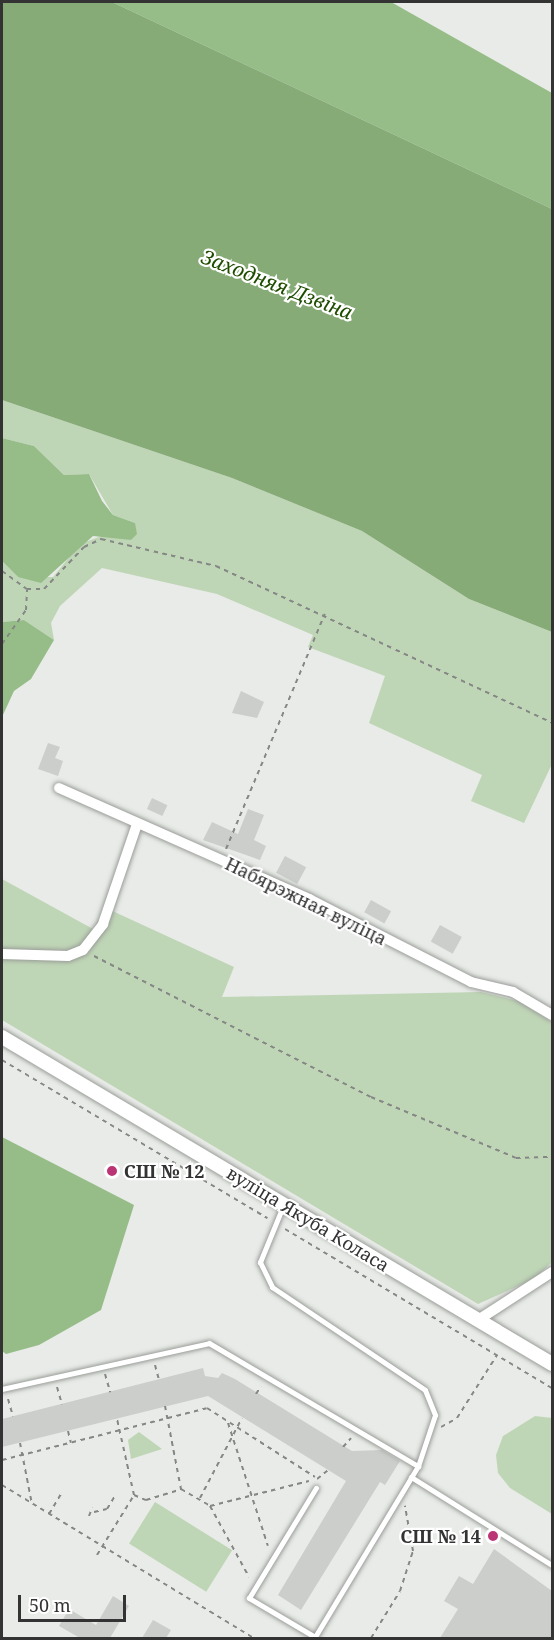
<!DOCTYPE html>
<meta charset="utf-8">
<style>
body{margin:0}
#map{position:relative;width:554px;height:1640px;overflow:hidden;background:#e8ebe7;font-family:"Noto Serif",serif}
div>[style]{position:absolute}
.green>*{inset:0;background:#bfd6b6;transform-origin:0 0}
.forest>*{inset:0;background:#96bd88}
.water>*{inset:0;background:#86ab77}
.building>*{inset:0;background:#cbceca;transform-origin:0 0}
.path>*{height:2px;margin-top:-1px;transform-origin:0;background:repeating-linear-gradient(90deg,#858785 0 4.5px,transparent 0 9px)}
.roads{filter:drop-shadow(0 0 2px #9a9d99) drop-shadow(0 0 2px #9a9d99)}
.service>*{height:5px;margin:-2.5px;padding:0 2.5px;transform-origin:2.5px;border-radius:2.5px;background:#fff}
.minor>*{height:10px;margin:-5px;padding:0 5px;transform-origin:5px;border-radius:5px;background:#fff}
.tertiary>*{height:14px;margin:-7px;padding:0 7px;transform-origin:7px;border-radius:7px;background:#fff}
.dots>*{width:16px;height:16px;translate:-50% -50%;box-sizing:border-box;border:3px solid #fff;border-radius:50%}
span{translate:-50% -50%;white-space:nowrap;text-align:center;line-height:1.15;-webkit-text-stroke:4.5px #fff;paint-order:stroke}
.street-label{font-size:18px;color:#323332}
.poi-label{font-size:18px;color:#323332;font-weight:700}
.left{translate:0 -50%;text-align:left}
.right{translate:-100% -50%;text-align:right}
.water-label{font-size:20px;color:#1e4d00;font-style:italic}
.frame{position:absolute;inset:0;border:3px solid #323332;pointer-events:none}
.scale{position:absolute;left:18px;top:1595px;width:108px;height:27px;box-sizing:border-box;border:3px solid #323332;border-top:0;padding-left:8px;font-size:18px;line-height:21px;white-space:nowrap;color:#323332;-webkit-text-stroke:4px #fff;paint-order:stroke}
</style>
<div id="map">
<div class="green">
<div style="clip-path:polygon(2px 400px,232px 478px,362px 531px,469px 599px,552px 632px,552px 764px,524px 823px,471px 801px,482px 775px,369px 723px,385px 676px,308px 647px,313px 635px,217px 594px,102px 568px,60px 606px,51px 623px,54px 640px,24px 620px,2px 622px,2px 561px,18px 577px,53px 577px,80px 544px,107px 534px,131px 540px,135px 523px,113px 515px,89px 474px,64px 475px,34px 446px,2px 438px)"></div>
<div style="clip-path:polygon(2px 879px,93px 929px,106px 908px,234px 967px,222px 997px,481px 992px,518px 1001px,552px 1022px,552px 1262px,534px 1279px,478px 1304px,2px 1020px)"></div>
<div style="clip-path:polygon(535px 1416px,552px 1418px,552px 1514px,510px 1488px,498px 1473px,496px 1455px,503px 1436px)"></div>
<div style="clip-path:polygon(139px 1432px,162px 1449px,131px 1459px,128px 1440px)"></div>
<div style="left:155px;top:1502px;width:91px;height:49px;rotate:32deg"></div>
</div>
<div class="forest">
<div style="clip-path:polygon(112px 2px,391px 2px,552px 93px,552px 209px)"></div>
<div style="clip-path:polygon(2px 438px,34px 446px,64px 475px,89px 474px,102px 501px,113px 515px,135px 523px,137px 534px,131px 540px,93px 536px,41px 583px,18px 577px,2px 561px)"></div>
<div style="clip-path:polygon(24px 620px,54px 640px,31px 679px,14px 691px,2px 717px,2px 622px)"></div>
<div style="clip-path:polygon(2px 1137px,134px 1205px,101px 1310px,39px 1345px,6px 1354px,2px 1351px)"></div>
</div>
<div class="water">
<div style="clip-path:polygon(2px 2px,112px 2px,552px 209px,552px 632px,469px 599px,362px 531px,232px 478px,2px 400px)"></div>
</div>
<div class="building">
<div style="clip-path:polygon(241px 691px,264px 702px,257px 718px,232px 713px)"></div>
<div style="clip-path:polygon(48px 743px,60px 747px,55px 758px,63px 761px,58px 776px,38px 769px)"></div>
<div style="left:152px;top:798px;width:17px;height:12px;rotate:25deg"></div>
<div style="clip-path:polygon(248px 809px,264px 815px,254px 840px,266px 846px,260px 860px,203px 840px,212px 822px,238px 834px)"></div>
<div style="left:285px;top:856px;width:24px;height:19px;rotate:28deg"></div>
<div style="left:371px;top:900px;width:23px;height:14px;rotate:29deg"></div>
<div style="left:440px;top:925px;width:25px;height:19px;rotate:29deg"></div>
<div style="clip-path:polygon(203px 1368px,205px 1376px,218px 1378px,222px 1373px,235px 1379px,352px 1451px,382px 1450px,400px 1461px,385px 1485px,380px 1482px,301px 1610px,278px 1595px,346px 1481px,208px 1396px,2px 1447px,2px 1419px)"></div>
<div style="clip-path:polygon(494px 1549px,552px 1591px,552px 1638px,440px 1638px,458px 1609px,444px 1601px,459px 1576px,473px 1584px)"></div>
<div style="clip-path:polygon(113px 1596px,129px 1606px,110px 1638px,80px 1638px,59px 1626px,69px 1609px,96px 1625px)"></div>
<div style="clip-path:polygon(153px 1620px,171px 1630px,166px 1638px,142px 1638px)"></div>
</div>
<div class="path">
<div style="left:2px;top:571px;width:31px;rotate:36deg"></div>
<div style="left:27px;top:589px;width:17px"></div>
<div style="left:44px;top:589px;width:58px;rotate:-46.4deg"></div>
<div style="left:84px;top:547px;width:19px;rotate:-25deg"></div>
<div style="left:101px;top:539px;width:118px;rotate:13.2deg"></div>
<div style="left:216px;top:566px;width:371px;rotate:25deg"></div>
<div style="left:2px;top:644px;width:42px;rotate:-54.8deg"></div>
<div style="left:26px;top:610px;width:20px;rotate:-87deg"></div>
<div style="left:226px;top:849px;width:255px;rotate:-67.2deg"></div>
<div style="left:94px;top:956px;width:311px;rotate:27deg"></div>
<div style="left:371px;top:1097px;width:157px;rotate:22.8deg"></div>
<div style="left:516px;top:1158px;width:36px;rotate:-2deg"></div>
<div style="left:2px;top:1060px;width:309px;rotate:30.8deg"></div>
<div style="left:285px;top:1229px;width:311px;rotate:30.8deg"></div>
<div style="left:155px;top:1365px;width:16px;rotate:75deg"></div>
<div style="left:105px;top:1374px;width:19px;rotate:74deg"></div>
<div style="left:57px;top:1387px;width:18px;rotate:74deg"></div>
<div style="left:256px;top:1394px;width:9px;rotate:-58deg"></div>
<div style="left:8px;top:1399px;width:18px;rotate:74deg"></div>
<div style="left:165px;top:1406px;width:85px;rotate:79.1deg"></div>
<div style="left:228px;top:1423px;width:129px;rotate:72deg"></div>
<div style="left:441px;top:1427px;width:18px;rotate:-29deg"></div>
<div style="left:457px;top:1418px;width:75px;rotate:-57.6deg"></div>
<div style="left:68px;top:1431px;width:12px;rotate:76deg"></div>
<div style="left:20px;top:1443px;width:62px;rotate:78.9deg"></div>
<div style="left:343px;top:1447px;width:12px;rotate:-48deg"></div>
<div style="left:2px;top:1460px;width:211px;rotate:-14.2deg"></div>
<div style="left:207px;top:1408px;width:128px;rotate:32.6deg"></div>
<div style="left:317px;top:1479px;width:14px;rotate:-39deg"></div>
<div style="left:2px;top:1485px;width:295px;rotate:31.3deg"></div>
<div style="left:134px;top:1495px;width:13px;rotate:23deg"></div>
<div style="left:146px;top:1500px;width:37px;rotate:-17deg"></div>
<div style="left:181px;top:1489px;width:34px;rotate:30deg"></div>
<div style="left:210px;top:1506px;width:81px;rotate:61.2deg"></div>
<div style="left:200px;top:1498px;width:90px;rotate:-62.3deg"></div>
<div style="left:210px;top:1506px;width:102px;rotate:-14.2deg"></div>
<div style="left:94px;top:1512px;width:13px;rotate:-13deg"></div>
<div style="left:107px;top:1509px;width:17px;rotate:-59deg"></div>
<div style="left:49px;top:1514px;width:23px;rotate:-59deg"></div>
<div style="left:89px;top:1516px;width:9px;rotate:-69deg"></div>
<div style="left:97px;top:1555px;width:70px;rotate:-58.3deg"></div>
<div style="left:134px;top:1495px;width:78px;rotate:-102.6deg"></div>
<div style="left:371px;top:1638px;width:55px;rotate:-58.3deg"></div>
<div style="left:400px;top:1591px;width:42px;rotate:-72deg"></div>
<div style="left:413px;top:1551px;width:46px;rotate:-100.1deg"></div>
</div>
<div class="roads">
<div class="service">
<div style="left:283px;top:1206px;width:61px;rotate:112.3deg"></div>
<div style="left:260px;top:1262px;width:28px;rotate:64deg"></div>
<div style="left:272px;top:1287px;width:184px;rotate:33.9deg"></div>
<div style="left:425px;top:1390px;width:27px;rotate:68deg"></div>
<div style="left:435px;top:1415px;width:54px;rotate:108.4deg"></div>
<div style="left:418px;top:1466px;width:200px;rotate:121.1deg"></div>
<div style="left:315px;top:1637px;width:77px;rotate:-149.4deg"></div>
<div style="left:249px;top:1598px;width:129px;rotate:-58.7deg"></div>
<div style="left:2px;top:1389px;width:212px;rotate:-12.5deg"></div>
<div style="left:209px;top:1343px;width:243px;rotate:30.5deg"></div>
<div style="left:411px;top:1477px;width:166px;rotate:32deg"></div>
</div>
<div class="minor">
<div style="left:59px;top:788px;width:274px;rotate:23.9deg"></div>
<div style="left:309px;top:899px;width:182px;rotate:27.1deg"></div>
<div style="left:471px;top:982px;width:43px;rotate:13.4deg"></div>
<div style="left:513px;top:992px;width:45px;rotate:30.5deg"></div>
<div style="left:2px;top:954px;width:66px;rotate:1.7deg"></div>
<div style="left:68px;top:956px;width:16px;rotate:-22deg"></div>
<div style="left:83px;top:950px;width:33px;rotate:-52deg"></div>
<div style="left:103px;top:924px;width:106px;rotate:-71.2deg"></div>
<div style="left:478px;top:1320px;width:88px;rotate:-33deg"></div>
</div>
<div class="tertiary">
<div style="left:2px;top:1037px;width:640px;rotate:30.73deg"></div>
</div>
</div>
<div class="dots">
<div style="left:112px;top:1171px;background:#bb3576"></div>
<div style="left:493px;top:1536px;background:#bb3576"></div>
</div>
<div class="street-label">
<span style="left:306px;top:901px;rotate:26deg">Набярэжная вуліца</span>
<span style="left:308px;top:1219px;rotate:31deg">вуліца Якуба Коласа</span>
</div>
<div class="poi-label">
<span class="left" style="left:124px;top:1171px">СШ № 12</span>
<span class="right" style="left:481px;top:1536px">СШ № 14</span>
</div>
<div class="water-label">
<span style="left:277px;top:284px;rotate:21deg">Заходняя Дзвіна</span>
</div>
<div class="frame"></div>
<div class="scale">50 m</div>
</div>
